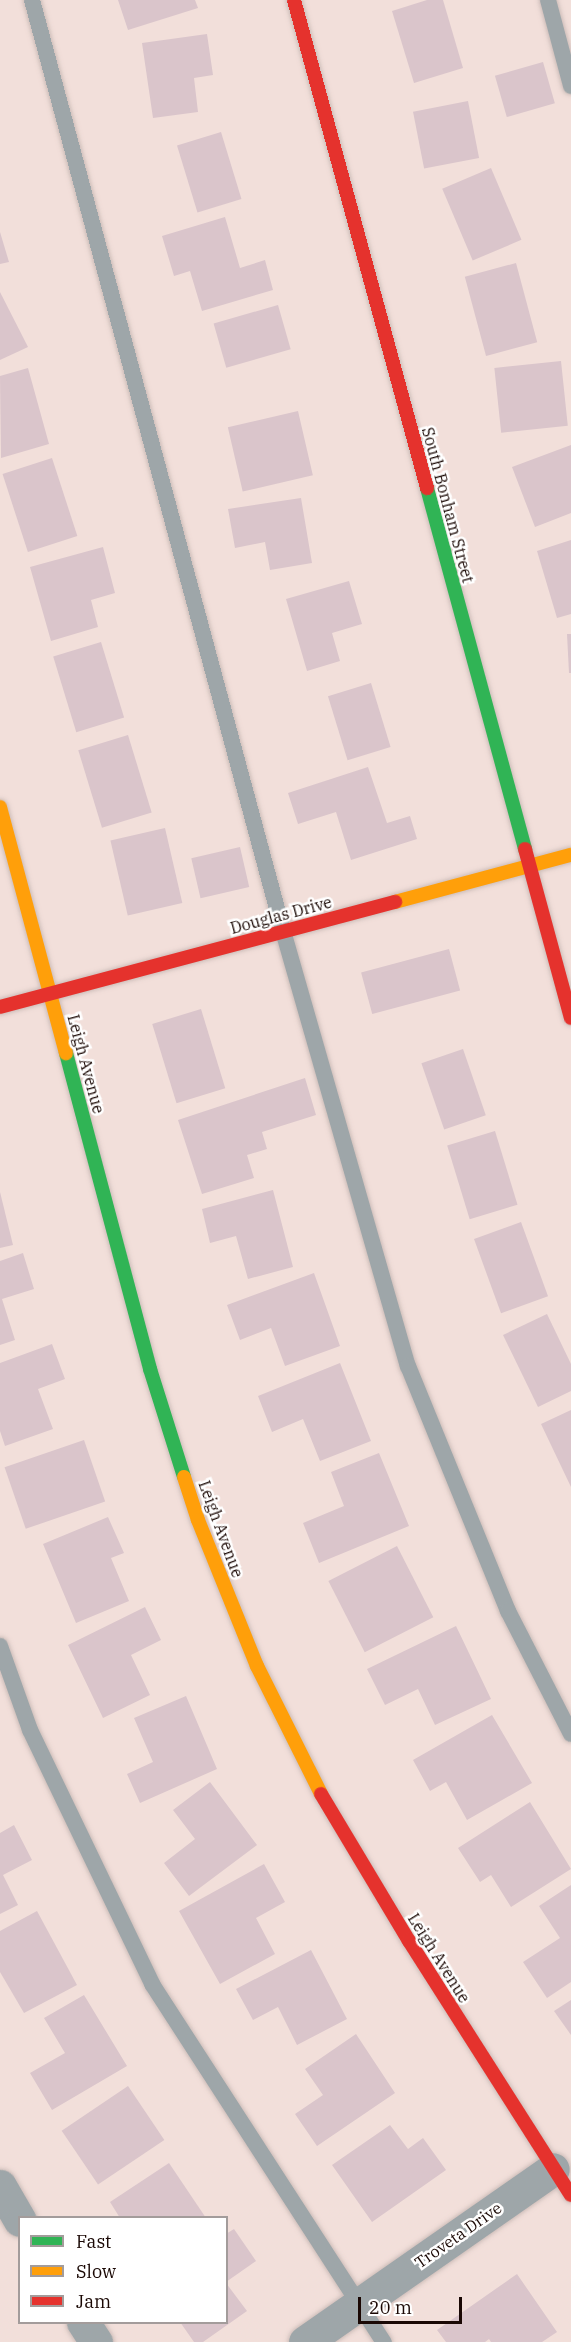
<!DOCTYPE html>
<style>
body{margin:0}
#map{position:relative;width:571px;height:2342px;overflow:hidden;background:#f2dfda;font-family:"IBM Plex Serif",serif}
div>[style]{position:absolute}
.building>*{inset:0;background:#dac5cb;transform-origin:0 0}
.roads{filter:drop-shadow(0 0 2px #cdbdb9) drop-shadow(0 0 2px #cdbdb9)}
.lane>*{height:16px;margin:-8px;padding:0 8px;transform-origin:8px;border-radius:8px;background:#9ea6a9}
.street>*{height:33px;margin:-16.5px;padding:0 16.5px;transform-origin:16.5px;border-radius:16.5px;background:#9ea6a9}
.fast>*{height:14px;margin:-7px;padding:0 7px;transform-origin:7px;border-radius:7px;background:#30b455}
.slow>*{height:14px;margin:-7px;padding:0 7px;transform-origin:7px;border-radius:7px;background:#ff9f0a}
.jam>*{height:14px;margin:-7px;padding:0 7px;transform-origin:7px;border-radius:7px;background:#e5322d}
span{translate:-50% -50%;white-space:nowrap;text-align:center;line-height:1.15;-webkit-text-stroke:5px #fff;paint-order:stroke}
.street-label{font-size:16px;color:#1a0804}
.legend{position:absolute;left:18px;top:2216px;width:210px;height:108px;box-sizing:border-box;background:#fff;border:2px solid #a39c9b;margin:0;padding:8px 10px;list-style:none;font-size:18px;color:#1a0804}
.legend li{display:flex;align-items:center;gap:12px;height:30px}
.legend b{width:30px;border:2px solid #a39c9b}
.scale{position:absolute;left:358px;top:2297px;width:104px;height:27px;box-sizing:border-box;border:3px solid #1a0804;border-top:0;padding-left:8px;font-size:18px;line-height:21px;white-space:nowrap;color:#1a0804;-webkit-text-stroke:4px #fff;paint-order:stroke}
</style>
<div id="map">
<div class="building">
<div style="clip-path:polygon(118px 0,195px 0,198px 8px,128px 30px)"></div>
<div style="clip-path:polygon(427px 0,443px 0,463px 68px,414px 83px,392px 11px)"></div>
<div style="clip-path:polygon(207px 34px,213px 75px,194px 78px,198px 112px,153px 118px,142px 43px)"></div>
<div style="left:543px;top:62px;width:43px;height:50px;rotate:74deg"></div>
<div style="left:468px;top:101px;width:58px;height:56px;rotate:79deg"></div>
<div style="left:221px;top:132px;width:70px;height:46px;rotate:73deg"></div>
<div style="left:491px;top:168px;width:78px;height:53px;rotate:67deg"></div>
<div style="clip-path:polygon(225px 217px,240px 268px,265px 260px,273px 290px,202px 311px,190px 271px,174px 276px,162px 236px)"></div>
<div style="clip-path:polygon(0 232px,9px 262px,0 264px)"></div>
<div style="left:516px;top:263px;width:82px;height:53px;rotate:75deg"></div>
<div style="clip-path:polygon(0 292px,28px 347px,0 360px)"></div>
<div style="left:278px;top:305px;width:46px;height:67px;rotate:74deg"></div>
<div style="left:561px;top:361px;width:65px;height:67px;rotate:84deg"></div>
<div style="clip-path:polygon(28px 368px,49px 444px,1px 458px,0 376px)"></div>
<div style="left:298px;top:411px;width:66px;height:72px;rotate:77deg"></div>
<div style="clip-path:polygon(571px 445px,571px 513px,535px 527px,512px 467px)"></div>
<div style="left:52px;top:458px;width:82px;height:52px;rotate:72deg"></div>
<div style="clip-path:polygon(301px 498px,312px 563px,270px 570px,265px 542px,235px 548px,228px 509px)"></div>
<div style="clip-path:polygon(571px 540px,571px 614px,557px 618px,537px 551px)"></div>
<div style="clip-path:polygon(103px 547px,115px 593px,91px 600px,98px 627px,51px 641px,30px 567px)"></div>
<div style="clip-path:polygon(349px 581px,362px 624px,332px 633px,340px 661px,307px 671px,286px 599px)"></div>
<div style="clip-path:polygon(567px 634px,571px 634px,571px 673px,569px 673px)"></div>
<div style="left:101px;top:642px;width:79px;height:50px;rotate:73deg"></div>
<div style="left:371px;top:683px;width:67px;height:45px;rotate:73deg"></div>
<div style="left:128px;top:735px;width:81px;height:52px;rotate:73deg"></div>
<div style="clip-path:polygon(368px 767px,387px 823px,410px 816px,417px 839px,351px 860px,336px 812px,298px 824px,288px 793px)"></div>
<div style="left:165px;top:828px;width:77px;height:56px;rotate:77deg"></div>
<div style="left:240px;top:847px;width:41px;height:50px;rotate:77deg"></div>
<div style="left:449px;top:949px;width:43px;height:91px;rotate:75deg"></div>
<div style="left:201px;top:1009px;width:83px;height:51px;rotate:73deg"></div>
<div style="left:463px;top:1049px;width:70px;height:44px;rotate:71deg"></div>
<div style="clip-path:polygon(305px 1078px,316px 1115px,262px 1132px,267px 1149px,247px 1155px,254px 1178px,202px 1194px,178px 1120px)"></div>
<div style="left:495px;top:1131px;width:77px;height:50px;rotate:73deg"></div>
<div style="clip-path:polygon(273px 1190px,293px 1267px,248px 1279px,236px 1236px,210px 1243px,202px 1209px)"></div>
<div style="clip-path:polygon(0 1192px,13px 1245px,0 1248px)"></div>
<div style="left:521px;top:1222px;width:79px;height:50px;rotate:70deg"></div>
<div style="clip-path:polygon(23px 1253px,34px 1289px,2px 1299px,15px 1340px,0 1345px,0 1261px)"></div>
<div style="clip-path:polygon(314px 1273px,340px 1346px,285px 1366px,271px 1328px,240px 1340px,227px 1305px)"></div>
<div style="clip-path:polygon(547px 1314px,571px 1364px,571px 1391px,538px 1407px,503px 1335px)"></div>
<div style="clip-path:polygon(52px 1344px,65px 1379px,38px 1389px,53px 1429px,5px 1446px,0 1431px,0 1363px)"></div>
<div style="clip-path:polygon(340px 1363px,371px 1441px,320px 1461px,303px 1419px,272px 1432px,258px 1396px)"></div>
<div style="clip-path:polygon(571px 1410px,571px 1487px,541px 1424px)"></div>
<div style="left:84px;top:1440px;width:65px;height:84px;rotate:71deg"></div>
<div style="clip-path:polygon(379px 1453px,409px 1526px,319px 1563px,303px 1523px,344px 1506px,331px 1472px)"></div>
<div style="clip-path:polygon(108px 1517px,124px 1553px,111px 1558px,129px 1601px,76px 1623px,43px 1544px)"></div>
<div style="left:397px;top:1546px;width:80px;height:77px;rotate:63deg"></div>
<div style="clip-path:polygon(145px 1607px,161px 1640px,131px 1655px,150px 1695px,103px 1718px,68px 1645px)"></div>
<div style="clip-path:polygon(456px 1626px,491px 1699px,435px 1725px,418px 1689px,385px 1705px,367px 1669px)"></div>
<div style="clip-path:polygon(186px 1696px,217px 1769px,140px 1803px,127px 1774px,153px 1762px,134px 1718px)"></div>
<div style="clip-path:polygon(492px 1715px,532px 1783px,467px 1820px,446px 1782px,430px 1791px,413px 1760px)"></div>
<div style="clip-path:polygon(210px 1782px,257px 1845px,189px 1896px,164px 1863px,195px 1839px,173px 1810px)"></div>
<div style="clip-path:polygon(530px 1802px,571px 1869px,511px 1907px,491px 1875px,480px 1882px,458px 1848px)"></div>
<div style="clip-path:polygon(14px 1825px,32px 1860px,3px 1875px,18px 1905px,0 1914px,0 1833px)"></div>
<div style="clip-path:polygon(264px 1864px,285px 1902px,256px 1918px,275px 1954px,220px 1984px,179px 1911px)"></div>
<div style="clip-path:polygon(571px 1885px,571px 1982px,547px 1998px,523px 1962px,560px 1938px,539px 1906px)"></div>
<div style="clip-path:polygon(37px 1911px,77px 1985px,24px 2013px,0 1972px,0 1931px)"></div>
<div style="clip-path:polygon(311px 1950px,347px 2019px,297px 2045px,278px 2007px,253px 2020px,236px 1989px)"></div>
<div style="clip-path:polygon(84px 1995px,127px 2066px,52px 2110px,30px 2073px,65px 2053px,44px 2018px)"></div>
<div style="clip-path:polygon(571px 2000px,571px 2035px,554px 2011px)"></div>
<div style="clip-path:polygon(356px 2034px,395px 2093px,317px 2146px,295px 2114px,323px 2095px,305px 2069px)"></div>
<div style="left:128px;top:2086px;width:65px;height:80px;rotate:56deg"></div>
<div style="clip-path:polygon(390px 2125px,408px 2149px,423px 2138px,446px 2170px,372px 2222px,332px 2165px)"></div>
<div style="clip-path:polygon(169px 2163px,206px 2218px,120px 2218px,110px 2202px)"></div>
<div style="clip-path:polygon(234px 2229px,256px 2261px,226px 2282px,226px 2234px)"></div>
<div style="clip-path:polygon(517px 2274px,557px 2332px,542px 2342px,491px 2342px,489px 2339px,485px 2342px,446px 2342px,437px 2330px)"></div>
<div style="clip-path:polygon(226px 2283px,247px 2311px,203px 2342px,194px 2342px,180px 2322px,226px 2322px)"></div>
</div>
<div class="roads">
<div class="lane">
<div style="left:32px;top:0;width:964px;rotate:74.91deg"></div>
<div style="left:283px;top:931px;width:453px;rotate:74deg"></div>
<div style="left:408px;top:1366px;width:265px;rotate:67.8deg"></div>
<div style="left:508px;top:1611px;width:138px;rotate:62.9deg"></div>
<div style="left:548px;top:0;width:89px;rotate:75deg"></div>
<div style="left:0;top:1646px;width:89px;rotate:70.3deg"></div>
<div style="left:30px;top:1730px;width:282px;rotate:64.3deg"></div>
<div style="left:152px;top:1984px;width:427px;rotate:57.1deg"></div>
</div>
<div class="street">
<div style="left:0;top:2186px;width:39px;rotate:60deg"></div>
<div style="left:83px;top:2322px;width:24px;rotate:57deg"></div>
<div style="left:305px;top:2342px;width:302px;rotate:-34.9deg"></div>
</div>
<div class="fast">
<div style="left:427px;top:488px;width:374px;rotate:74.8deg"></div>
<div style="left:66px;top:1053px;width:327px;rotate:75.1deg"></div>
<div style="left:150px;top:1369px;width:113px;rotate:72.5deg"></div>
</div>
<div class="slow">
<div style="left:0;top:807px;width:255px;rotate:75deg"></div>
<div style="left:395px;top:902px;width:182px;rotate:-15deg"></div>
<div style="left:184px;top:1477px;width:45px;rotate:72deg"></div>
<div style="left:198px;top:1520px;width:157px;rotate:68deg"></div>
<div style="left:257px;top:1666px;width:143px;rotate:63.4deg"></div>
</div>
<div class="jam">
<div style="left:294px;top:0;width:506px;rotate:74.75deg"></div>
<div style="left:525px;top:849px;width:175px;rotate:74.8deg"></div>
<div style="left:0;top:1007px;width:409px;rotate:-14.9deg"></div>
<div style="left:321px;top:1794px;width:171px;rotate:59.1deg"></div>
<div style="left:409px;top:1941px;width:301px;rotate:57.5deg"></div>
</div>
</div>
<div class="street-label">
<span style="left:448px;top:505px;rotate:75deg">South Bonham Street</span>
<span style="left:281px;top:915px;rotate:-15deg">Douglas Drive</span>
<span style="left:86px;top:1064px;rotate:75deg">Leigh Avenue</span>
<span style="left:221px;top:1529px;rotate:70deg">Leigh Avenue</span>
<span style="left:439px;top:1958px;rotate:58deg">Leigh Avenue</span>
<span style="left:458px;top:2235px;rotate:-35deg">Troveta Drive</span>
</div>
<ul class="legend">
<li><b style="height:8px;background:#30b455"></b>Fast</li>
<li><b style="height:8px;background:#ff9f0a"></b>Slow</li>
<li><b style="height:8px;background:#e5322d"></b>Jam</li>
</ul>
<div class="scale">20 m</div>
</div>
